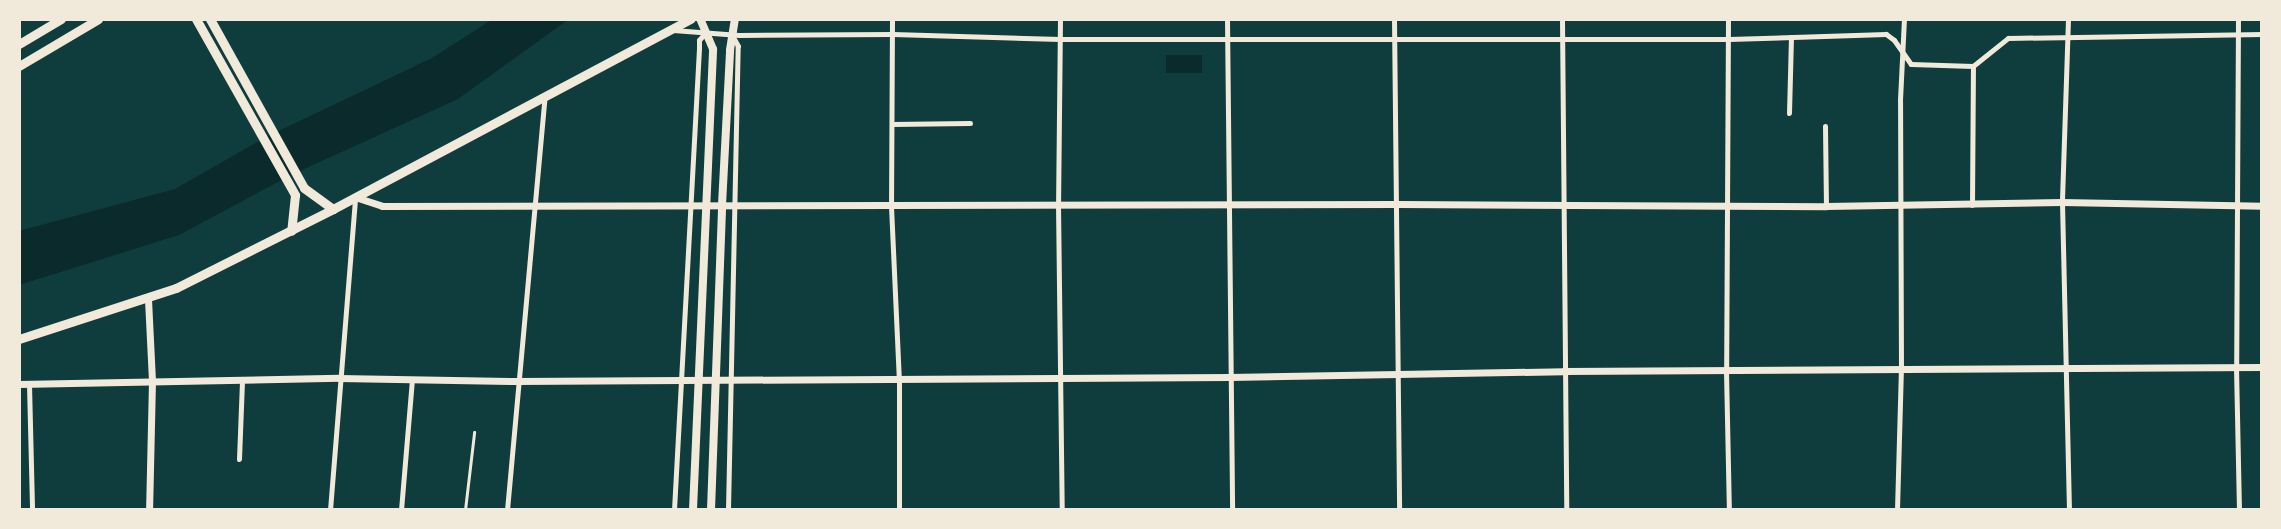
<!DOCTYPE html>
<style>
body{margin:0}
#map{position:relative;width:2281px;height:529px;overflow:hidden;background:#0f3d3e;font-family:"Noto Sans",sans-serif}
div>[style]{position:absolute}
.water>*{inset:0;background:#0a2a2b;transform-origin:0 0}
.service>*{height:2.5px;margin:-1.25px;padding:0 1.25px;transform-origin:1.25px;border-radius:1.25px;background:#f1e9da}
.minor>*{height:5px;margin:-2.5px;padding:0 2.5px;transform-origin:2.5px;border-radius:2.5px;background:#f1e9da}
.tertiary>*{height:7px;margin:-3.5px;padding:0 3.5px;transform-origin:3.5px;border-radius:3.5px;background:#f1e9da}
.secondary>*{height:8px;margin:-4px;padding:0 4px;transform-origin:4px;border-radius:4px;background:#f1e9da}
.primary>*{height:9px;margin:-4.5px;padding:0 4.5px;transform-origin:4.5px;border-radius:4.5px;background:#f1e9da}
.trunk>*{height:9px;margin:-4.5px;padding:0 4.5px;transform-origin:4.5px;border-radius:4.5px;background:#f1e9da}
span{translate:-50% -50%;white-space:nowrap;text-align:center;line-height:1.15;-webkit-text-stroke:7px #f1e9da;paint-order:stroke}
.frame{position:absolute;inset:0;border:21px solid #f1e9da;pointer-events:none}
</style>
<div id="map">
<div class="water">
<div style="clip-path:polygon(493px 19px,569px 19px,458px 99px,291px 175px,179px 235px,19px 285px,19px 231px,175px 189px,268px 136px,432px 58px)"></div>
<div style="left:1166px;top:55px;width:36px;height:18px"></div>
</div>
<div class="service">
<div style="left:465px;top:510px;width:78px;rotate:-83.3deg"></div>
</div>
<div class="minor">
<div style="left:892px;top:19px;width:187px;rotate:90.3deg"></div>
<div style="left:891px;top:206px;width:173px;rotate:87.4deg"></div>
<div style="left:899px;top:379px;width:131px;rotate:90deg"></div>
<div style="left:1060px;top:19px;width:185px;rotate:90.6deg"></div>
<div style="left:1058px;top:204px;width:306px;rotate:89.3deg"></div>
<div style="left:1227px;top:19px;width:491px;rotate:89.4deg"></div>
<div style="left:1394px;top:19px;width:491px;rotate:89.4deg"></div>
<div style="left:1562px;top:19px;width:491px;rotate:89.5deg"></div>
<div style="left:1728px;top:19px;width:352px;rotate:90.3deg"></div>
<div style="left:1726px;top:371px;width:139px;rotate:88.8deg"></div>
<div style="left:2068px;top:19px;width:183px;rotate:91.9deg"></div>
<div style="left:2062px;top:202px;width:308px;rotate:88.7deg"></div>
<div style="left:2238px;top:19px;width:348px;rotate:90.3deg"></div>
<div style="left:2236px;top:367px;width:143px;rotate:88.8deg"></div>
<div style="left:673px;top:30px;width:66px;rotate:4.3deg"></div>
<div style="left:739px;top:35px;width:154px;rotate:-0.4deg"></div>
<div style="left:893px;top:34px;width:167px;rotate:1.7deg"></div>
<div style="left:1060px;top:39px;width:669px"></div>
<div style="left:1729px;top:39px;width:157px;rotate:-1.8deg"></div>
<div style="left:1886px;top:34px;width:10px;rotate:37deg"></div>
<div style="left:1894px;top:40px;width:29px;rotate:55deg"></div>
<div style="left:1911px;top:64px;width:62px;rotate:1.8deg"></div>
<div style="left:1973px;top:66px;width:45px;rotate:-38.7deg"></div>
<div style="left:2008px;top:38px;width:254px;rotate:-0.9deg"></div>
<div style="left:1789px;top:113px;width:76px;rotate:-88.5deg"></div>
<div style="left:892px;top:124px;width:78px;rotate:-0.7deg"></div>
<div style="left:1825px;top:126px;width:80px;rotate:89.3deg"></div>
<div style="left:1972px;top:205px;width:139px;rotate:-89.6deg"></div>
<div style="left:29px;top:384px;width:126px;rotate:88.6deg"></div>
<div style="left:239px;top:459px;width:77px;rotate:-87.8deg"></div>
<div style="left:330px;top:510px;width:314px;rotate:-85.4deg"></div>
<div style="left:401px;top:510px;width:130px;rotate:-85.2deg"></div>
<div style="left:507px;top:510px;width:417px;rotate:-84.8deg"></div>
<div style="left:674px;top:510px;width:463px;rotate:-86.9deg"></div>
<div style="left:699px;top:48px;width:8px;rotate:-90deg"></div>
<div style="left:699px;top:40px;width:9px;rotate:-49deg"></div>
<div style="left:728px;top:510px;width:464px;rotate:-88.8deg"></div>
<div style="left:738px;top:46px;width:13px;rotate:-119deg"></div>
<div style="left:1897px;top:510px;width:140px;rotate:-88.4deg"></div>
<div style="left:1901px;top:370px;width:270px;rotate:-90.2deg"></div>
<div style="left:1900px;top:100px;width:81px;rotate:-87.2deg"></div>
</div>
<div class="tertiary">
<div style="left:355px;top:197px;width:28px;rotate:18deg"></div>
<div style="left:382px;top:206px;width:1016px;rotate:-0.11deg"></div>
<div style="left:1398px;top:204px;width:428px;rotate:0.3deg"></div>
<div style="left:1826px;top:206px;width:236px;rotate:-1deg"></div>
<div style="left:2062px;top:202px;width:200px;rotate:1.1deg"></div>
<div style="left:148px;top:299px;width:82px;rotate:87.2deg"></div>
<div style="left:152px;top:381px;width:129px;rotate:91.3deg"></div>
<div style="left:19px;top:384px;width:320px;rotate:-1.1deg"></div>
<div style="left:339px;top:378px;width:178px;rotate:1deg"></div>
<div style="left:517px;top:381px;width:713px;rotate:-0.32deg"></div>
<div style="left:1230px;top:377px;width:334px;rotate:-1deg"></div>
<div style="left:1564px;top:371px;width:698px;rotate:-0.33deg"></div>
</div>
<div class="secondary">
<div style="left:693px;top:510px;width:461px;rotate:-87.5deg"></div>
<div style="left:713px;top:49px;width:33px;rotate:-113deg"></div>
<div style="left:711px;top:510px;width:305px;rotate:-87.9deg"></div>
<div style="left:722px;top:205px;width:155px;rotate:-87deg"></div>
<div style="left:730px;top:50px;width:31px;rotate:-81deg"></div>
</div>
<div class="primary">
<div style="left:196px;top:19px;width:202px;rotate:60.6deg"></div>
<div style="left:295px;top:195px;width:36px;rotate:96deg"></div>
<div style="left:210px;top:19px;width:193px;rotate:60.9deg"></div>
<div style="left:304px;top:188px;width:36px;rotate:36deg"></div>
<div style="left:19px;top:339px;width:165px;rotate:-18deg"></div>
<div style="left:176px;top:288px;width:176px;rotate:-26.7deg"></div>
<div style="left:333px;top:209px;width:405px;rotate:-28deg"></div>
</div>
<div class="trunk">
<div style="left:19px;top:44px;width:49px;rotate:-30.8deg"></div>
<div style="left:19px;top:66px;width:92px;rotate:-30.7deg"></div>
</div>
<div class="frame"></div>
</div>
